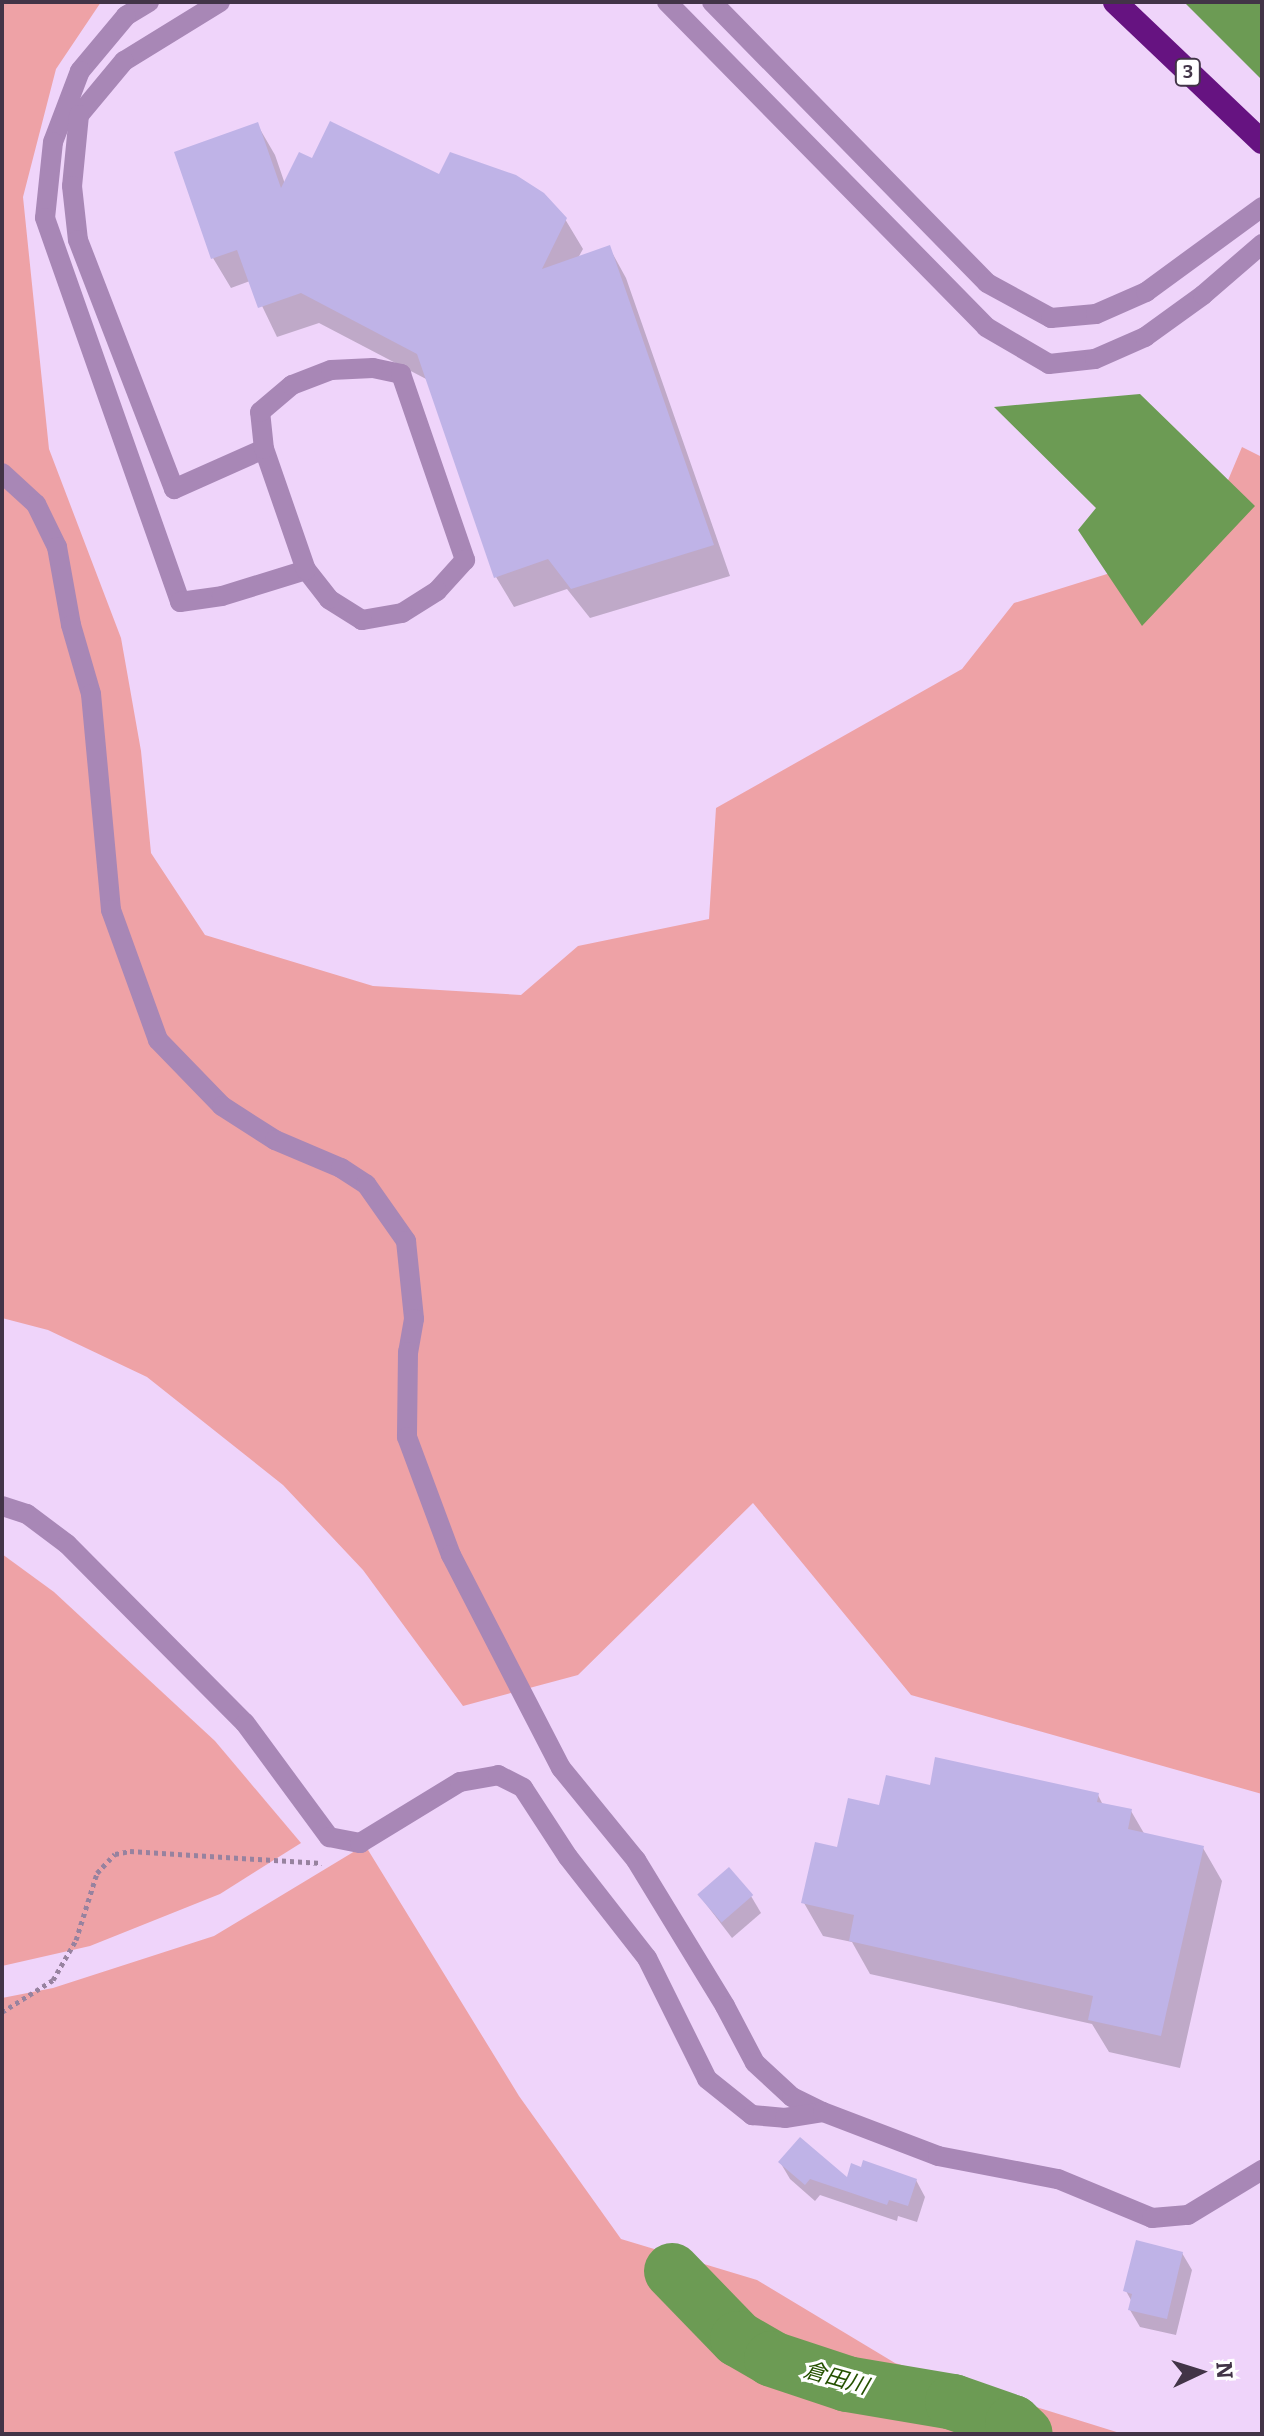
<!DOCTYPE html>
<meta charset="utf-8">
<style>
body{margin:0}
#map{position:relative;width:1264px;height:2436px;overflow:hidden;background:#efd4fa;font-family:Bitter,"Noto Sans JP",serif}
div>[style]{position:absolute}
.green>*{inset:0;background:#eea2a6}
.water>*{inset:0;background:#6c9b54}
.shadow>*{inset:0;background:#0003}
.river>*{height:56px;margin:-28px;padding:0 28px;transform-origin:28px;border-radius:28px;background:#6c9b54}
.building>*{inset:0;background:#bfb3e7;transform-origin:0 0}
.path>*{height:5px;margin-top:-2.5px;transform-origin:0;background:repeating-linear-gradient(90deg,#97829f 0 4px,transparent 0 8px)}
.minor>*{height:20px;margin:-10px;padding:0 10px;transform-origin:10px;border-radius:10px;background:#a887b6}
.highway>*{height:24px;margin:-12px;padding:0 12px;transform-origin:12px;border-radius:12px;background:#661381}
span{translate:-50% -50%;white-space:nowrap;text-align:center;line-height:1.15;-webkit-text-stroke:6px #fff;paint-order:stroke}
.shield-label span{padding:2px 6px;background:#fff;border:2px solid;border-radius:6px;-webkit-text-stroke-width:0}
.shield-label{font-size:18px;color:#423447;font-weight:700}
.water-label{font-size:22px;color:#255101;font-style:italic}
.frame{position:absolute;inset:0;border:4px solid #423447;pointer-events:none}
.north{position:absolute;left:1160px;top:2332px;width:80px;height:80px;-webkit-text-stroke:6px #fff;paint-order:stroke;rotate:86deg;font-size:22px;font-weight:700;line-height:32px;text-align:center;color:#423447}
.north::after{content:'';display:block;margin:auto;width:28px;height:36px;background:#423447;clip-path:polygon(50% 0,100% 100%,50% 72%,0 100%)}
</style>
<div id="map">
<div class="green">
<div style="clip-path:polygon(2px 2px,101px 2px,56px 69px,23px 197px,49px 449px,121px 638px,141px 751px,151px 853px,205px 935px,373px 986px,521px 995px,578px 946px,709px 919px,716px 808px,962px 669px,1014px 603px,1123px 569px,1210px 523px,1242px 447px,1262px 457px,1262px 1794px,911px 1695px,753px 1503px,578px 1675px,463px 1706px,363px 1570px,283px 1485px,147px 1377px,48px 1330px,2px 1318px)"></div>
<div style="clip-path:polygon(2px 1554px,54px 1592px,215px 1741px,301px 1843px,220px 1894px,90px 1946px,2px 1966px)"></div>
<div style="clip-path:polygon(365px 1845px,519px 2096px,621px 2239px,757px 2280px,895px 2363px,1123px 2434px,2px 2434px,2px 1998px,53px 1988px,214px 1936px)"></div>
</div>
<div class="water">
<div style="clip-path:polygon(1184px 2px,1262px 2px,1262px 80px)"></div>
<div style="clip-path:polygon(1140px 394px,1255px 506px,1142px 626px,1078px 530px,1096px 508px,994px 407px)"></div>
</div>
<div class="shadow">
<div style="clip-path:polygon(257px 124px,275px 155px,285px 184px,313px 161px,440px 177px,565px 219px,583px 249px,578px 258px,609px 247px,626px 278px,730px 576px,590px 618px,567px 589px,514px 607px,496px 577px,428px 380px,319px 323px,277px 337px,250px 281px,231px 288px,213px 258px)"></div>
<div style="clip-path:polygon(931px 1787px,1098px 1795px,1103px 1805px,1131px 1811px,1145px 1835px,1203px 1848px,1222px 1881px,1180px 2068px,1109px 2052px,1092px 2024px,870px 1974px,852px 1942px,823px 1936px,804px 1903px,838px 1849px,880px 1807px)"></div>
<div style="clip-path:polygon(699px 1895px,751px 1896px,761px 1913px,732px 1938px)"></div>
<div style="clip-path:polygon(780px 2162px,848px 2180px,916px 2180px,925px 2197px,917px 2222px,898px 2216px,897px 2221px,820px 2195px,815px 2201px,790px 2179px)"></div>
<div style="clip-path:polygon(1182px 2253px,1192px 2270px,1176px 2335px,1140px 2327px,1130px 2310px,1132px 2302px,1126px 2291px)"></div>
</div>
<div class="river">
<div style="left:672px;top:2271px;width:95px;rotate:45.9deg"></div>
<div style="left:738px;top:2339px;width:39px;rotate:30deg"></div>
<div style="left:772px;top:2359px;width:79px;rotate:18.4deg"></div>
<div style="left:847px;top:2384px;width:108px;rotate:9.6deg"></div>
<div style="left:953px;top:2402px;width:64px;rotate:19.3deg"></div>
<div style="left:1013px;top:2423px;width:16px;rotate:43deg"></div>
</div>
<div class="building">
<div style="clip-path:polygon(330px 121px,439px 174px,450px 152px,516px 175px,544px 193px,567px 218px,542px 269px,610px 245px,714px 545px,571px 589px,548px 559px,494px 578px,417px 354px,301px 293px,258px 308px,237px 250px,211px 259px,174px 152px,258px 122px,281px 188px,299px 152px,312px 158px)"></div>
<div style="clip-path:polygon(935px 1757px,1099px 1793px,1097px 1802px,1132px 1809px,1128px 1829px,1204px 1846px,1161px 2036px,1088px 2020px,1093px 1996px,849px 1941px,854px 1915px,801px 1903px,815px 1842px,837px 1847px,848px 1798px,879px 1805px,886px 1775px,930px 1785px)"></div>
<div style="left:729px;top:1867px;width:37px;height:42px;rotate:49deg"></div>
<div style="clip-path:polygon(800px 2137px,847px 2177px,851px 2163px,861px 2167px,863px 2160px,917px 2179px,908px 2206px,889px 2200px,887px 2205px,810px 2179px,805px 2185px,778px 2162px)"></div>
<div style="clip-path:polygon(1136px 2240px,1183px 2252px,1167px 2319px,1128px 2310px,1132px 2294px,1123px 2291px)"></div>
</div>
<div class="path">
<div style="left:2px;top:2012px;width:60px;rotate:-32.1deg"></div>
<div style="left:53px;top:1980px;width:46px;rotate:-60.1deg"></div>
<div style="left:76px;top:1940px;width:70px;rotate:-72.6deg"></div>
<div style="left:97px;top:1873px;width:26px;rotate:-47deg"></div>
<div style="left:115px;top:1854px;width:15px;rotate:-11deg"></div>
<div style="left:130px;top:1851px;width:192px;rotate:3.6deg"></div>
</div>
<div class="minor">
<div style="left:149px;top:2px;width:27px;rotate:149deg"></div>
<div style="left:126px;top:16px;width:72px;rotate:129.9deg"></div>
<div style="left:80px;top:71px;width:76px;rotate:110.8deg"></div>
<div style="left:53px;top:142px;width:76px;rotate:96deg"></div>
<div style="left:45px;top:218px;width:407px;rotate:70.6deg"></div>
<div style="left:180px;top:602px;width:42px;rotate:-8.1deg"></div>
<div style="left:222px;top:596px;width:88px;rotate:-17.2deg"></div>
<div style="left:220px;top:2px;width:113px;rotate:148.4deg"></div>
<div style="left:124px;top:61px;width:70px;rotate:129.8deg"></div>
<div style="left:79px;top:115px;width:71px;rotate:95.6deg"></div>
<div style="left:72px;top:186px;width:54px;rotate:83.7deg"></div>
<div style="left:78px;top:240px;width:267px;rotate:68.9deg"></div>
<div style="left:174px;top:489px;width:98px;rotate:-24deg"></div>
<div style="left:667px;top:2px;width:455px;rotate:45.5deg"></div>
<div style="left:986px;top:327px;width:73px;rotate:30.4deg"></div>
<div style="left:1049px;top:364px;width:46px;rotate:-6.2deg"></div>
<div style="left:1095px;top:359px;width:55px;rotate:-23.7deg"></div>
<div style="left:1145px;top:337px;width:72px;rotate:-35.9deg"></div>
<div style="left:1203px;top:295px;width:78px;rotate:-40.8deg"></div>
<div style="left:712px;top:2px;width:393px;rotate:45.6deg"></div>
<div style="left:987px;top:283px;width:73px;rotate:28.7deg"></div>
<div style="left:1051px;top:318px;width:45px;rotate:-5.1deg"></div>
<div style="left:1096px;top:314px;width:55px;rotate:-23.7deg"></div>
<div style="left:1146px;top:292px;width:144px;rotate:-36.2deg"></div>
<div style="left:373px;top:368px;width:29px;rotate:12deg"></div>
<div style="left:401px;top:374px;width:197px;rotate:71deg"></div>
<div style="left:465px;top:560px;width:42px;rotate:132.1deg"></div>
<div style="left:437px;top:591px;width:41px;rotate:147.8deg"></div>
<div style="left:402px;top:613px;width:41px;rotate:170.1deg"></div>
<div style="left:362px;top:620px;width:39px;rotate:-148deg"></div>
<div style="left:329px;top:599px;width:37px;rotate:-128deg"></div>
<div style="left:306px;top:570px;width:128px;rotate:-109.1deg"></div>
<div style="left:264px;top:449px;width:37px;rotate:-96deg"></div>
<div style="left:260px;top:412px;width:42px;rotate:-40.2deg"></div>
<div style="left:292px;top:385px;width:42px;rotate:-21deg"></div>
<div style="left:331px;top:370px;width:42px;rotate:-2.7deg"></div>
<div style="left:2px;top:473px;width:46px;rotate:42.4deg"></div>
<div style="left:36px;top:504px;width:48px;rotate:64deg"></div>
<div style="left:57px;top:547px;width:79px;rotate:79.8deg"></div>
<div style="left:71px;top:625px;width:72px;rotate:73.8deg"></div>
<div style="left:91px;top:694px;width:217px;rotate:84.7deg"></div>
<div style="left:111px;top:910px;width:138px;rotate:70.1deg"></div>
<div style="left:158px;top:1040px;width:92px;rotate:45.9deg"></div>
<div style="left:222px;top:1106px;width:63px;rotate:32.7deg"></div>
<div style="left:275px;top:1140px;width:72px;rotate:23deg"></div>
<div style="left:341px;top:1168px;width:30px;rotate:33deg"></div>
<div style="left:366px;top:1184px;width:70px;rotate:54.9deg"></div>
<div style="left:406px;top:1241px;width:78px;rotate:84.1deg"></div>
<div style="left:414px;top:1319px;width:34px;rotate:100deg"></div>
<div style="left:408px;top:1352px;width:85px;rotate:90.7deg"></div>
<div style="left:407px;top:1437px;width:126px;rotate:69.6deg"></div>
<div style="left:451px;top:1555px;width:240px;rotate:62.7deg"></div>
<div style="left:561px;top:1768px;width:119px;rotate:50.8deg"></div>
<div style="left:636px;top:1860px;width:171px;rotate:58.6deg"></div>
<div style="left:725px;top:2006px;width:64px;rotate:62.2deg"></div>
<div style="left:755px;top:2063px;width:50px;rotate:42.6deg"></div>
<div style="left:792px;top:2097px;width:34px;rotate:26deg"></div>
<div style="left:2px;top:1506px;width:26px;rotate:18deg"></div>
<div style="left:27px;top:1514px;width:50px;rotate:36.9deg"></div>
<div style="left:67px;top:1544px;width:252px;rotate:45.2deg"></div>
<div style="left:245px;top:1723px;width:142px;rotate:53.6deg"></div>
<div style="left:329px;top:1837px;width:32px;rotate:11deg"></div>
<div style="left:360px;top:1843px;width:117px;rotate:-31.4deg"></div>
<div style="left:460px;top:1782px;width:39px;rotate:-10deg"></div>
<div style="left:498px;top:1775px;width:28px;rotate:27deg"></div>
<div style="left:523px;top:1788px;width:82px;rotate:56.9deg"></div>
<div style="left:568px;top:1857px;width:128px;rotate:52deg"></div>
<div style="left:647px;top:1958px;width:135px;rotate:63.6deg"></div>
<div style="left:707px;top:2079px;width:58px;rotate:38.7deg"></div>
<div style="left:752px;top:2115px;width:33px;rotate:5deg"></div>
<div style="left:785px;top:2118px;width:38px;rotate:-9deg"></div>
<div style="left:823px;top:2112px;width:123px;rotate:20.9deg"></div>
<div style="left:938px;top:2156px;width:122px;rotate:10.9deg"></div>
<div style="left:1058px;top:2179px;width:102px;rotate:22.5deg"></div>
<div style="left:1152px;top:2218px;width:36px;rotate:-5deg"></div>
<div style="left:1188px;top:2215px;width:87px;rotate:-31.3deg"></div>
</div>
<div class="highway">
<div style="left:1115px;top:2px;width:203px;rotate:43.6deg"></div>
</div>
<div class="shield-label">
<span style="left:1188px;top:72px">3</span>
</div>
<div class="water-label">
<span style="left:836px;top:2378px;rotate:16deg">倉田川</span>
</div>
<div class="frame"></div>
<div class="north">N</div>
</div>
